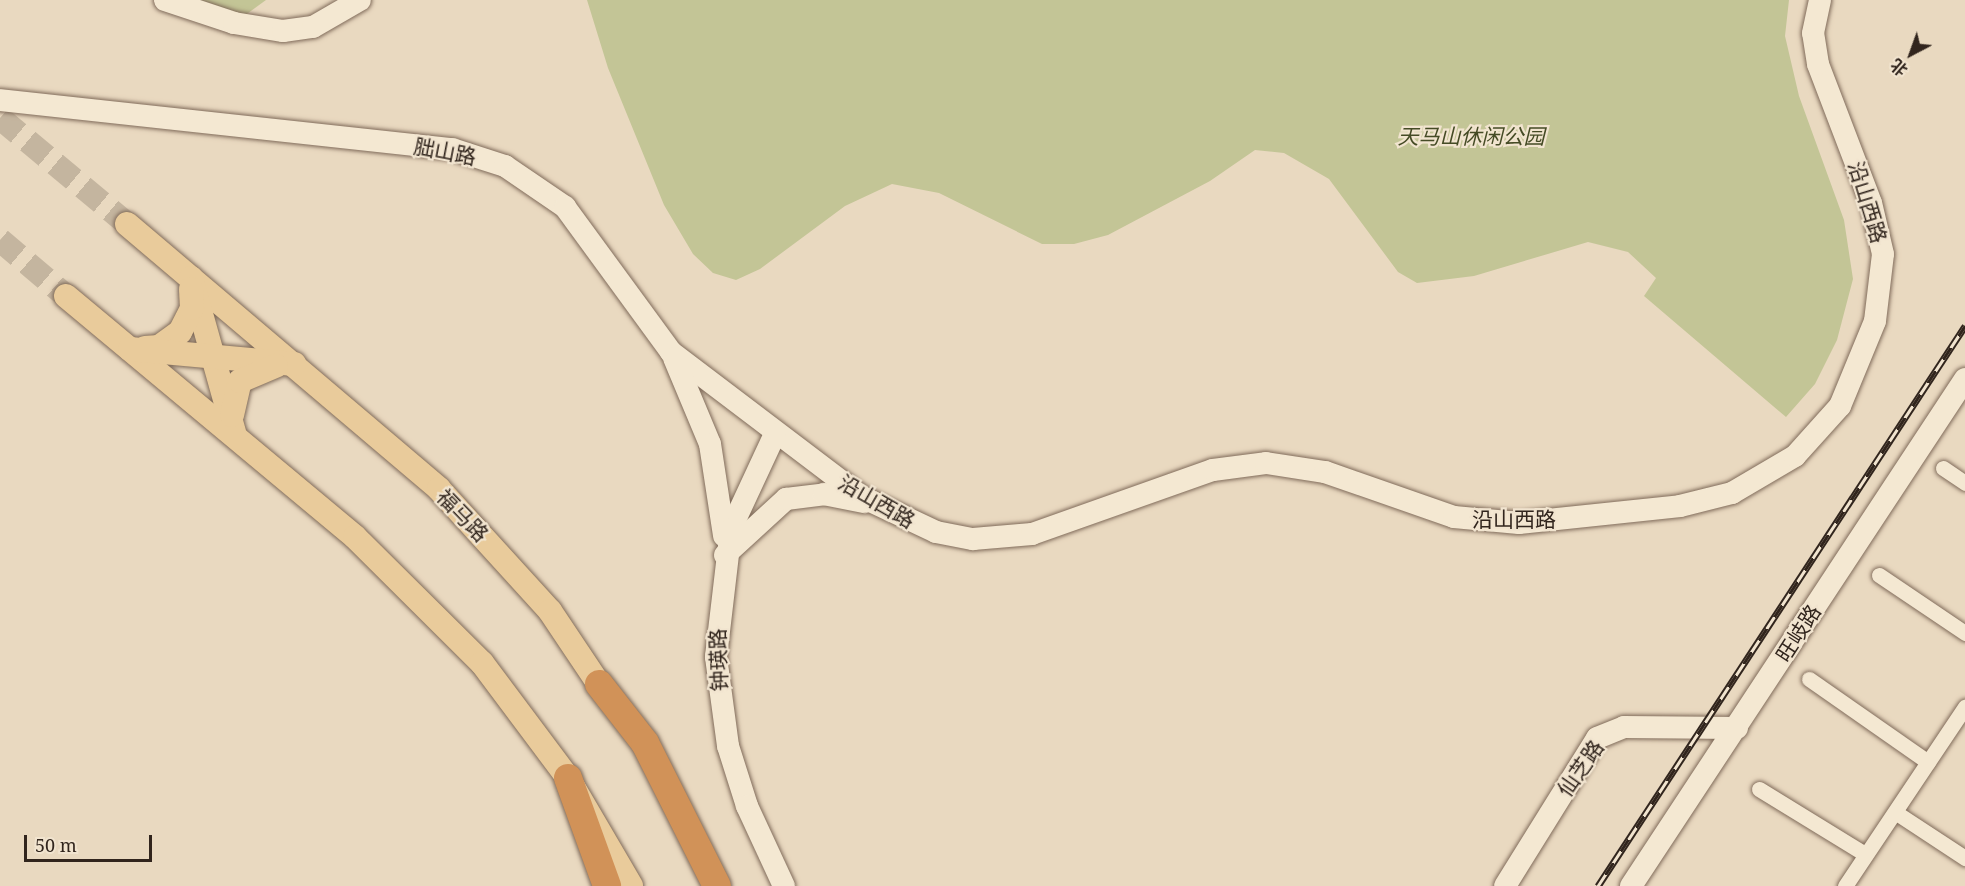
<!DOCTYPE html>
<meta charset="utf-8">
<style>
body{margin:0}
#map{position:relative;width:1965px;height:886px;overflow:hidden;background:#e9d9c0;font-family:"Noto Serif","Noto Sans SC",serif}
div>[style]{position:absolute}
.green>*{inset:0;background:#c3c596}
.primary-tunnel>*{height:24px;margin-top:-12px;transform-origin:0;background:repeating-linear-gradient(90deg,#c4b59f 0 24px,transparent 0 36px)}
.roads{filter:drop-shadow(0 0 2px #806b5a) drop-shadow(0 0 2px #806b5a)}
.street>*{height:15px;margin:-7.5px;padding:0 7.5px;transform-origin:7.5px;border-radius:7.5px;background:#f4e8d2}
.secondary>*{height:22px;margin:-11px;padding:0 11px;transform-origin:11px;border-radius:11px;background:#f4e8d2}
.primary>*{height:24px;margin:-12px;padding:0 12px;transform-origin:12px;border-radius:12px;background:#e9cb9b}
.highway>*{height:28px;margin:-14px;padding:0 14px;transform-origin:14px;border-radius:14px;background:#d19258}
.rail>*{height:7px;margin-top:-3.5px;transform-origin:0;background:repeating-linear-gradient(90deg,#f1e4cf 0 14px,#31251d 0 28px);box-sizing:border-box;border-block:2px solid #31251d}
span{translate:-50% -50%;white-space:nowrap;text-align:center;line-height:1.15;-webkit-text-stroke:4.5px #f1e4cf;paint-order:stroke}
.park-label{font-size:21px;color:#454b25;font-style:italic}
.street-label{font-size:21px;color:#31251d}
.north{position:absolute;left:1881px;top:24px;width:60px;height:60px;-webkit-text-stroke:4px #f1e4cf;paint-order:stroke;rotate:221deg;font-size:16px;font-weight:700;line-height:24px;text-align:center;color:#31251d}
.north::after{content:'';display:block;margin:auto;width:21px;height:27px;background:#31251d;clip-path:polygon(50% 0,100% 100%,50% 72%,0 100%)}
.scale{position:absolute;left:24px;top:835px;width:128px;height:27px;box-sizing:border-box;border:3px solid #31251d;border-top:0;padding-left:8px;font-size:18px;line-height:21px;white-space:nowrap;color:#31251d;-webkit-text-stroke:4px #f1e4cf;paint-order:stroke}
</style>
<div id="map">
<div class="green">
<div style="clip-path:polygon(191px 0,266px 0,244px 16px)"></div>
<div style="clip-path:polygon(587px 0,1789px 0,1785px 36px,1799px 96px,1844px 220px,1853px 279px,1837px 340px,1815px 384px,1786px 417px,1644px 296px,1656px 278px,1628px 252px,1588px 242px,1474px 276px,1417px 283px,1398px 272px,1329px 179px,1284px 153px,1255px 150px,1210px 181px,1108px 235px,1074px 244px,1042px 244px,939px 193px,892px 184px,845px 206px,760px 269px,736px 280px,713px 273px,693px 254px,664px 205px,608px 68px)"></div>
</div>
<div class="primary-tunnel">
<div style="left:0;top:118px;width:165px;rotate:39.8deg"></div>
<div style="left:0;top:240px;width:87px;rotate:40.3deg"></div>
</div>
<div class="roads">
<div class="street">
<div style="left:1943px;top:468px;width:27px;rotate:34deg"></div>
<div style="left:1879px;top:575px;width:104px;rotate:34deg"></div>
<div style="left:1809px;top:679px;width:145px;rotate:34.9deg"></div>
<div style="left:1759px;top:789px;width:124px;rotate:31.5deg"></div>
<div style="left:1895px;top:812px;width:84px;rotate:33.3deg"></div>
<div style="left:1845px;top:886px;width:216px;rotate:-56.2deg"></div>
</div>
<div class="secondary">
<div style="left:165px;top:0;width:73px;rotate:18.4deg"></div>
<div style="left:234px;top:23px;width:50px;rotate:9.3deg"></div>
<div style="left:283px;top:31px;width:30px;rotate:-8deg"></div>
<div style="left:313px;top:27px;width:54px;rotate:-29.9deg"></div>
<div style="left:0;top:100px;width:455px;rotate:6.2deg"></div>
<div style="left:452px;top:149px;width:56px;rotate:17.8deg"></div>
<div style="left:505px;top:166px;width:73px;rotate:34.3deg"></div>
<div style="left:565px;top:207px;width:180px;rotate:53.8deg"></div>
<div style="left:671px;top:352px;width:240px;rotate:37.2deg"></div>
<div style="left:862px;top:497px;width:82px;rotate:25.3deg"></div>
<div style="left:936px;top:532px;width:38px;rotate:11deg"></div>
<div style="left:973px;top:539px;width:59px;rotate:-4.8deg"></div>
<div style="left:1032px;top:534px;width:192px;rotate:-19.5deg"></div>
<div style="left:1213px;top:470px;width:53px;rotate:-7.5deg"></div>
<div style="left:1266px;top:463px;width:60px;rotate:8.7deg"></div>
<div style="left:1325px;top:472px;width:137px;rotate:19.2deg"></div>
<div style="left:1454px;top:517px;width:65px;rotate:5.3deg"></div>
<div style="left:1519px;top:523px;width:162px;rotate:-6deg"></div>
<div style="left:1680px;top:506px;width:54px;rotate:-14deg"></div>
<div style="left:1732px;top:493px;width:73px;rotate:-30.4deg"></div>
<div style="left:1795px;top:456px;width:67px;rotate:-48deg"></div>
<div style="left:1840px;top:406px;width:92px;rotate:-67.6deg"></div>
<div style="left:1875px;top:321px;width:67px;rotate:-83.2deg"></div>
<div style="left:1883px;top:254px;width:52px;rotate:-103.2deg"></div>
<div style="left:1871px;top:203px;width:149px;rotate:-110.9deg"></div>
<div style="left:1818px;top:64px;width:31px;rotate:-99deg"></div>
<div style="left:1813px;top:33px;width:34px;rotate:-78deg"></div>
<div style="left:674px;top:358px;width:93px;rotate:67.3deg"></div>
<div style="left:710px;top:444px;width:93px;rotate:81.3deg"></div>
<div style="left:775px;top:434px;width:105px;rotate:114.9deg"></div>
<div style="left:731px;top:529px;width:129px;rotate:96.7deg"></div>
<div style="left:716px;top:657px;width:90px;rotate:82.3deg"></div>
<div style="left:728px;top:746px;width:63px;rotate:72.4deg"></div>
<div style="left:747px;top:806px;width:88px;rotate:65.2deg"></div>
<div style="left:725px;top:555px;width:83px;rotate:-42.6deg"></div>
<div style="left:786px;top:499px;width:38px;rotate:-7deg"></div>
<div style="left:824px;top:494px;width:41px;rotate:11.3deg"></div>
<div style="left:1505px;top:886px;width:174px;rotate:-58.1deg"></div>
<div style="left:1597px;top:738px;width:29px;rotate:-22deg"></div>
<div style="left:1624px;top:727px;width:113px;rotate:0.5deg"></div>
<div style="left:1631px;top:886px;width:607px;rotate:-56.62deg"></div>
</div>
<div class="primary">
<div style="left:127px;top:224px;width:409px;rotate:40.3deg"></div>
<div style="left:439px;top:489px;width:165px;rotate:47.7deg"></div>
<div style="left:550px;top:611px;width:106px;rotate:56.2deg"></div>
<div style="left:191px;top:278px;width:164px;rotate:74.4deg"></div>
<div style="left:66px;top:296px;width:376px;rotate:39.8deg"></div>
<div style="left:355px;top:537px;width:179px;rotate:44.8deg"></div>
<div style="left:482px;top:663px;width:144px;rotate:53.2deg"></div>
<div style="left:568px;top:778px;width:125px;rotate:59.7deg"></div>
<div style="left:145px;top:348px;width:14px;rotate:-4deg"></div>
<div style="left:159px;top:347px;width:26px;rotate:-36deg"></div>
<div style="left:180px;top:332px;width:27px;rotate:-63deg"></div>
<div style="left:192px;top:308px;width:19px;rotate:-93deg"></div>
<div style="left:130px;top:349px;width:165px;rotate:5.2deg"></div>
<div style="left:232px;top:415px;width:35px;rotate:-77deg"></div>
<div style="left:240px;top:381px;width:39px;rotate:-23deg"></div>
</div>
<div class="highway">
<div style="left:599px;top:684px;width:75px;rotate:52.1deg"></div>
<div style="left:645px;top:743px;width:160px;rotate:63.3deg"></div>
<div style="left:568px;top:778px;width:115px;rotate:70.1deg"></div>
</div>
</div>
<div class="rail">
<div style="left:1598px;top:886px;width:670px;rotate:-56.76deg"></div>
</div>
<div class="park-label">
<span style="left:1471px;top:136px">天马山休闲公园</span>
</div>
<div class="street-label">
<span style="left:445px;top:151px;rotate:11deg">胐山路</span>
<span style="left:1868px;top:202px;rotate:73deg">沿山西路</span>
<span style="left:877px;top:501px;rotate:30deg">沿山西路</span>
<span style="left:463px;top:515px;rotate:46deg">福马路</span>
<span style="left:1514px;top:519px">沿山西路</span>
<span style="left:1798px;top:633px;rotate:-57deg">旺岐路</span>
<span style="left:718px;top:660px;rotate:-92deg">钟瑛路</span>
<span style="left:1580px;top:768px;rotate:-55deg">仙芝路</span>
</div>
<div class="north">北</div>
<div class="scale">50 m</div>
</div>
